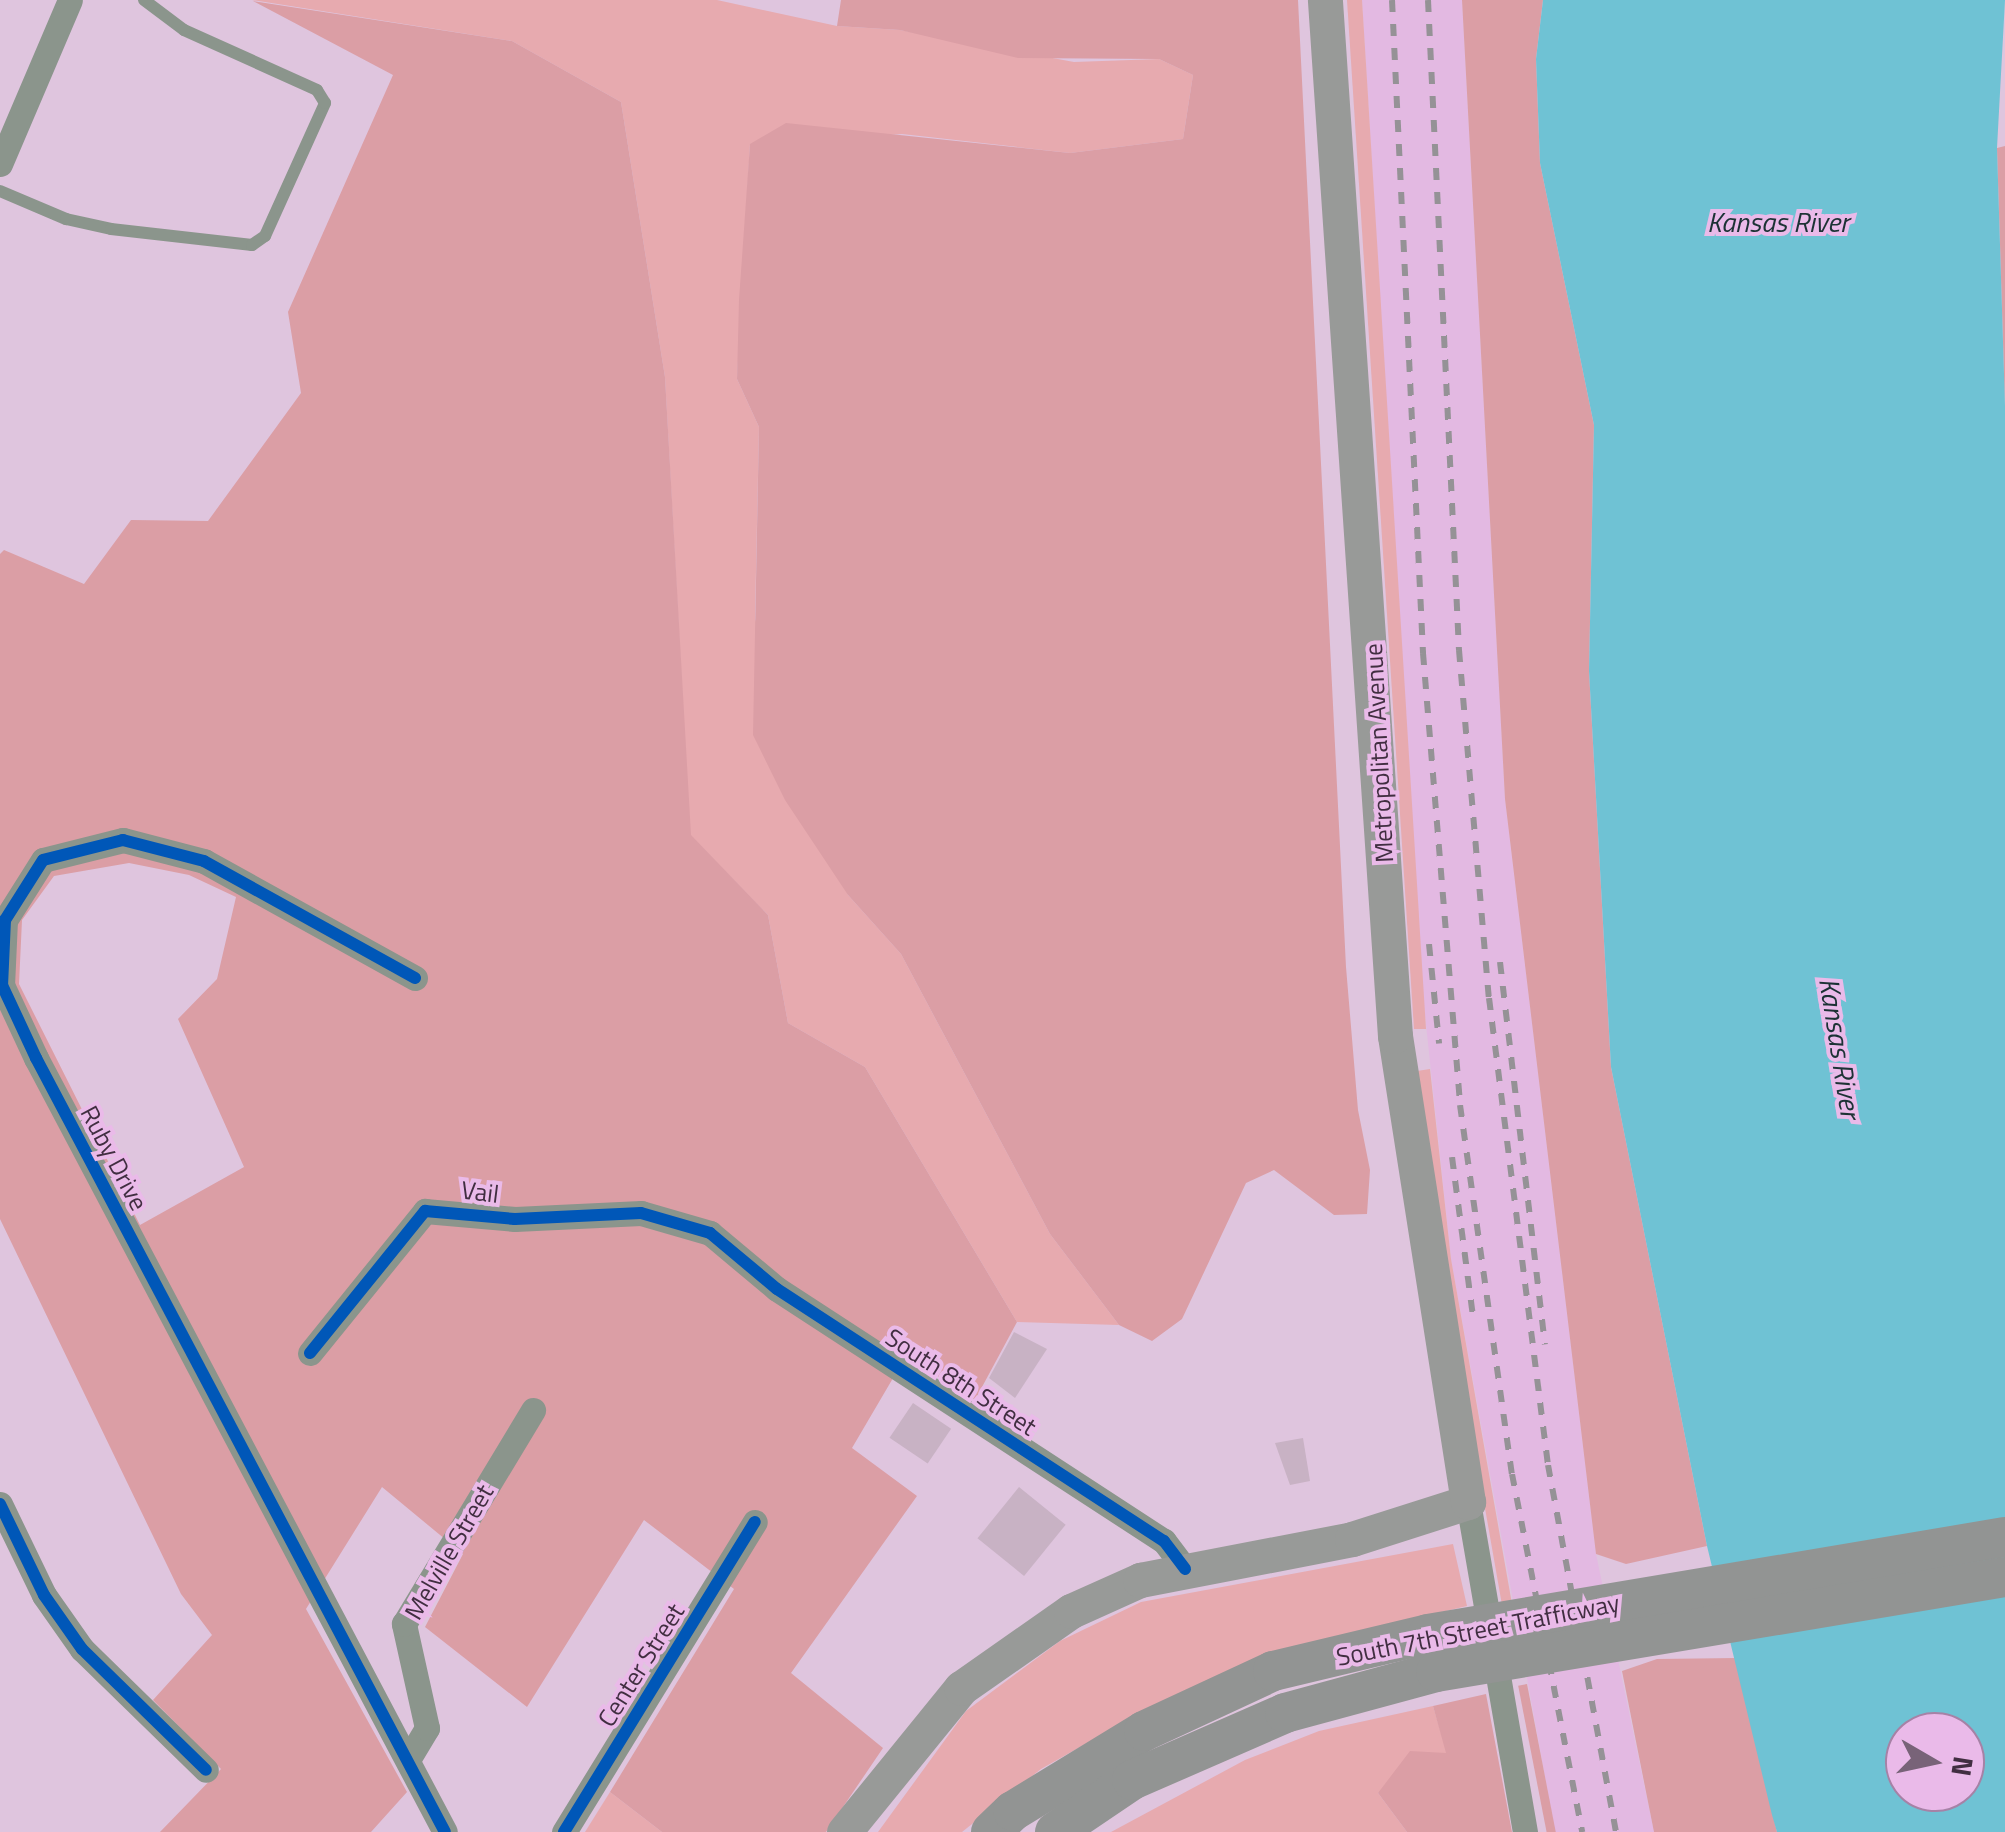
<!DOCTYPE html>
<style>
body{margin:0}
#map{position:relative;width:2005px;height:1832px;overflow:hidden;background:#dfc5de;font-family:"Titillium Web",sans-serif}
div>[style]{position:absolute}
.built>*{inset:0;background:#e3b9e2}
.green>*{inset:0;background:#e7aaaf}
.forest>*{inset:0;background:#db9ea5;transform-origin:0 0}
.water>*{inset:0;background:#6fc2d4}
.building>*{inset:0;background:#c8b2c4;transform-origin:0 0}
.lane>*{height:12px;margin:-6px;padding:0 6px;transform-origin:6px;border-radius:6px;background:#8b958c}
.street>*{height:25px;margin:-12.5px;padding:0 12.5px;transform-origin:12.5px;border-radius:12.5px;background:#8b958c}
.secondary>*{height:35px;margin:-17.5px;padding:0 17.5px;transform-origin:17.5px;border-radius:17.5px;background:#989a98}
.primary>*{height:40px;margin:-20px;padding:0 20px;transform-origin:20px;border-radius:20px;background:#929493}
.rail>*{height:6px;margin-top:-3px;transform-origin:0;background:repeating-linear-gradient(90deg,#959296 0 12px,transparent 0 24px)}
.primary-bridge>*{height:40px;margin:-20px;padding:0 20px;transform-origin:20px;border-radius:20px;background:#929493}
.cycleway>*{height:12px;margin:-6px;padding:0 6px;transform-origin:6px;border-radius:6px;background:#0057b8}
span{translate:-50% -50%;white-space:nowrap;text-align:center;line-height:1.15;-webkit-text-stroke:8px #eabae9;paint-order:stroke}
.street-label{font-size:25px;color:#412e41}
.water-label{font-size:28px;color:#1c3235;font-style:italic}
.north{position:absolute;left:1885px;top:1712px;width:100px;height:100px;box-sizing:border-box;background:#eabae9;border:2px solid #a682a6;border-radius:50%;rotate:99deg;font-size:28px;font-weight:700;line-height:40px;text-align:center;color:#412e41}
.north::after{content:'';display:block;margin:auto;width:35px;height:45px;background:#786378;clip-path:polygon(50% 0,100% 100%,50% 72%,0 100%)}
</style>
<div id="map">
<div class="built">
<div style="clip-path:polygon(1362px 0,1462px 0,1505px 799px,1596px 1554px,1654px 1832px,1555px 1832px,1451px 1259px,1422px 987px)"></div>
</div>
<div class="green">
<div style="clip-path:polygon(252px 0,717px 0,837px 26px,900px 30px,1074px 62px,1159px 59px,1193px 75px,1183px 139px,1070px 153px,902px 134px,750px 144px,737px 379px,759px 427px,755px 619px,848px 895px,901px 954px,1050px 1234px,1119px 1325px,1017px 1322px,865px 1067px,788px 1023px,768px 915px,690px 835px,665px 377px,621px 102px,512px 41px)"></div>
<div style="clip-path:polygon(1347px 0,1362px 0,1426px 1029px,1414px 1029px)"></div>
<div style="clip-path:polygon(1430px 1069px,1451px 1259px,1512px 1604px,1502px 1605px,1445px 1280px,1417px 1071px)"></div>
<div style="clip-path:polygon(1453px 1544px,1467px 1606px,1354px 1633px,1158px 1703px,1041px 1769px,962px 1832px,878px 1832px,966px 1711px,1060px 1641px,1141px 1602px)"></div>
<div style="clip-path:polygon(1433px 1706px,1447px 1753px,1378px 1793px,1407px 1832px,1111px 1832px,1245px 1760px,1319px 1731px)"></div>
<div style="clip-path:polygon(610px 1792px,662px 1832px,585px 1832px)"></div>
</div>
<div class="forest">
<div style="clip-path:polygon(841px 0,1298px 0,1346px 967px,1358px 1110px,1370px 1170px,1367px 1214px,1334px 1215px,1274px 1170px,1246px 1183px,1182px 1319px,1152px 1341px,1119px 1325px,1050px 1234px,901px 954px,848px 895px,785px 800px,753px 735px,759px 427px,737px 379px,739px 300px,750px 144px,786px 123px,1070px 153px,1183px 139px,1193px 75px,1159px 59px,1018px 58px,900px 30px,837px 26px)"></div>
<div style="clip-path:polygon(1462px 0,1543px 0,1536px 59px,1540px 163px,1594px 425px,1589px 671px,1611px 1067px,1707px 1546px,1626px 1564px,1596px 1554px,1505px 799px)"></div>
<div style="clip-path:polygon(evenodd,253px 1px,512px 41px,621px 102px,665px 377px,691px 835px,768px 915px,788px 1023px,865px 1067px,1017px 1322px,975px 1400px,906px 1356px,852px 1448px,917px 1496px,791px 1673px,883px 1748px,826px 1832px,662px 1832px,610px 1792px,734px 1589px,644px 1520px,527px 1707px,425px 1627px,463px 1554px,382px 1487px,306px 1609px,407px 1792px,371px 1832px,160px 1832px,221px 1769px,153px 1700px,212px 1635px,181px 1594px,0 1219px,0 554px,4px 550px,84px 584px,131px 520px,208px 521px,301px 393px,288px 312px,393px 75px,253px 1px,129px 863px,189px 875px,236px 897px,217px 979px,178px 1019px,244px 1167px,140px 1225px,19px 984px,22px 920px,54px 876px,129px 863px)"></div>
<div style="clip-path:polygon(2005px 146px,2005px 406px,1997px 148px)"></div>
<div style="clip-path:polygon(1736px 1658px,1777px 1832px,1654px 1832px,1622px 1671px,1657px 1659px)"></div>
<div style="left:1527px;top:1684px;width:151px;height:9px;rotate:79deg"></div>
<div style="clip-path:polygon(1486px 1694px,1512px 1832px,1407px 1832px,1378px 1793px,1410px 1751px,1446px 1753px,1433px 1706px)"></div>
</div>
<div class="water">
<div style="clip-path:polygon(evenodd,1543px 0,2005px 0,1997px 148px,2005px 406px,2005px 1832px,1777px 1832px,1772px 1815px,1707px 1546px,1611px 1067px,1589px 671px,1594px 425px,1540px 163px,1536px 59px,1543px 0,1905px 1732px,1965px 1732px,1965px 1792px,1905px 1792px,1905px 1732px)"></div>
</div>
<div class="building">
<div style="clip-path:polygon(1014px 1332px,1047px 1349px,1015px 1398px,989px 1378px)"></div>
<div style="left:913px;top:1403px;width:46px;height:42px;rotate:34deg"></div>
<div style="clip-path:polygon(1303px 1438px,1310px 1481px,1290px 1485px,1275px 1443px)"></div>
<div style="left:1019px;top:1487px;width:60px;height:66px;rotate:39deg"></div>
</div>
<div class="lane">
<div style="left:0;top:191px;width:72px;rotate:23deg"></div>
<div style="left:66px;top:219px;width:46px;rotate:12.5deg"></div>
<div style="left:111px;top:229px;width:142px;rotate:6.5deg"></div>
<div style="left:252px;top:245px;width:16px;rotate:-35deg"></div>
<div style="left:265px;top:236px;width:146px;rotate:-65.7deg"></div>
<div style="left:325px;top:103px;width:15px;rotate:-122deg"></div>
<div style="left:317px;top:90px;width:146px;rotate:-155.7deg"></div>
<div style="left:184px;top:30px;width:50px;rotate:-143.1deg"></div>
</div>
<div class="street">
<div style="left:0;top:164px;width:178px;rotate:-66.9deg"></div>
<div style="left:415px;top:978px;width:241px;rotate:-151deg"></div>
<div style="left:204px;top:861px;width:84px;rotate:-165.5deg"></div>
<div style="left:123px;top:840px;width:82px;rotate:166deg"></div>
<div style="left:43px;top:860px;width:71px;rotate:122.3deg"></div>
<div style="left:5px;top:920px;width:65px;rotate:92.6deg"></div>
<div style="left:2px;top:985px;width:81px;rotate:65deg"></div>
<div style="left:36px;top:1058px;width:875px;rotate:62.15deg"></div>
<div style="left:310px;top:1353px;width:183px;rotate:-51deg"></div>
<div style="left:425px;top:1211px;width:90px;rotate:5.1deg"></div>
<div style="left:515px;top:1219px;width:126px;rotate:-2.7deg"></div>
<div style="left:641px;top:1213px;width:72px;rotate:16.2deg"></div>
<div style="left:710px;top:1233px;width:87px;rotate:39.9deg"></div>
<div style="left:777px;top:1289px;width:462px;rotate:33.1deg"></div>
<div style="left:1164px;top:1541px;width:35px;rotate:53deg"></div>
<div style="left:1468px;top:1502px;width:335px;rotate:80.2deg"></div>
<div style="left:0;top:1504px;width:101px;rotate:64.2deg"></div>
<div style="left:44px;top:1595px;width:66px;rotate:54.9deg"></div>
<div style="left:82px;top:1649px;width:173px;rotate:44.3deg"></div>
<div style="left:409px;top:1758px;width:35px;rotate:-59deg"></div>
<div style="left:427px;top:1728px;width:107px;rotate:-102.5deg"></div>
<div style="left:404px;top:1624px;width:250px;rotate:-58.9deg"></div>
<div style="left:564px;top:1832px;width:364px;rotate:-58.4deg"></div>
</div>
<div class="secondary">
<div style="left:844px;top:1832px;width:186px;rotate:-50.9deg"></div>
<div style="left:961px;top:1688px;width:134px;rotate:-35deg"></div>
<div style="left:1071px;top:1611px;width:76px;rotate:-24.2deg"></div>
<div style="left:1140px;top:1580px;width:216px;rotate:-10.9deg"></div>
<div style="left:1352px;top:1539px;width:122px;rotate:-17.7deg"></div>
<div style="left:1468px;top:1502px;width:472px;rotate:-98.9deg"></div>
<div style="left:1395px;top:1036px;width:1038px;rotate:-93.87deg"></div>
</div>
<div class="primary">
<div style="left:991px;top:1832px;width:30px;rotate:-44deg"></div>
<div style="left:1013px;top:1811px;width:153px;rotate:-31.4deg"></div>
<div style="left:1144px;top:1731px;width:142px;rotate:-24.9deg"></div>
<div style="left:1273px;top:1671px;width:159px;rotate:-13.4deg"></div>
<div style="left:1055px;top:1832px;width:93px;rotate:-34deg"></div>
<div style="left:1132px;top:1780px;width:167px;rotate:-23.6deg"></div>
<div style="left:1285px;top:1713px;width:156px;rotate:-15.2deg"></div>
</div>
<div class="rail">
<div style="left:1392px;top:0;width:654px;rotate:87.28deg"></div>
<div style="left:1423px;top:653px;width:454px;rotate:85.3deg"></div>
<div style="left:1460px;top:1105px;width:373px;rotate:82deg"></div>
<div style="left:1512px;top:1474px;width:365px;rotate:78.9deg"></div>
<div style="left:1428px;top:0;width:651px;rotate:87.27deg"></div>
<div style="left:1459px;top:650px;width:349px;rotate:85.1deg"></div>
<div style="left:1489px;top:998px;width:471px;rotate:82.8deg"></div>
<div style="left:1548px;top:1465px;width:373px;rotate:79.5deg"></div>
<div style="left:1429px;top:944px;width:100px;rotate:84.2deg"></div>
<div style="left:1500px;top:962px;width:385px;rotate:83.3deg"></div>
<div style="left:1452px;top:1157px;width:160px;rotate:82.5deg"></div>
</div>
<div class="primary-bridge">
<div style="left:1428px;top:1634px;width:585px;rotate:-9.54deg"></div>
<div style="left:1436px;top:1672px;width:577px;rotate:-9.48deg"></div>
</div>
<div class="cycleway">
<div style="left:415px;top:978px;width:241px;rotate:-151deg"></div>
<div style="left:204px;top:861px;width:84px;rotate:-165.5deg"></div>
<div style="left:123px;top:840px;width:82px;rotate:166deg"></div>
<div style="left:43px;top:860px;width:71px;rotate:122.3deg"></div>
<div style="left:5px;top:920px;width:65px;rotate:92.6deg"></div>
<div style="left:2px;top:985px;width:81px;rotate:65deg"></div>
<div style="left:36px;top:1058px;width:875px;rotate:62.15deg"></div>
<div style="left:310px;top:1353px;width:183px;rotate:-51deg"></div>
<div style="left:425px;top:1211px;width:90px;rotate:5.1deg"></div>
<div style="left:515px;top:1219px;width:126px;rotate:-2.7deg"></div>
<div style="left:641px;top:1213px;width:72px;rotate:16.2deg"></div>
<div style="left:710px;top:1233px;width:87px;rotate:39.9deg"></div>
<div style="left:777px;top:1289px;width:462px;rotate:33.1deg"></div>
<div style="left:1164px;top:1541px;width:35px;rotate:53deg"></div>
<div style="left:0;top:1504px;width:101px;rotate:64.2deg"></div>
<div style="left:44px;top:1595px;width:66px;rotate:54.9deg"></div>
<div style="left:82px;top:1649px;width:173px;rotate:44.3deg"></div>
<div style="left:564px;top:1832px;width:364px;rotate:-58.4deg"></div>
</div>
<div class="street-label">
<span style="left:1379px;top:753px;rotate:-93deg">Metropolitan Avenue</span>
<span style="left:114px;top:1158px;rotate:62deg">Ruby Drive</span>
<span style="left:480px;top:1192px;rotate:7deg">Vail</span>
<span style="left:961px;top:1382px;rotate:33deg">South 8th Street</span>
<span style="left:449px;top:1552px;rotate:-60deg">Melville Street</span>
<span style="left:1478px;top:1630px;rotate:-11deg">South 7th Street Trafficway</span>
<span style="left:641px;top:1665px;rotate:-58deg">Center Street</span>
</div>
<div class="water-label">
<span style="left:1778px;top:222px">Kansas River</span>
<span style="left:1840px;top:1048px;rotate:81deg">Kansas River</span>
</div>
<div class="north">N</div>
</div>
